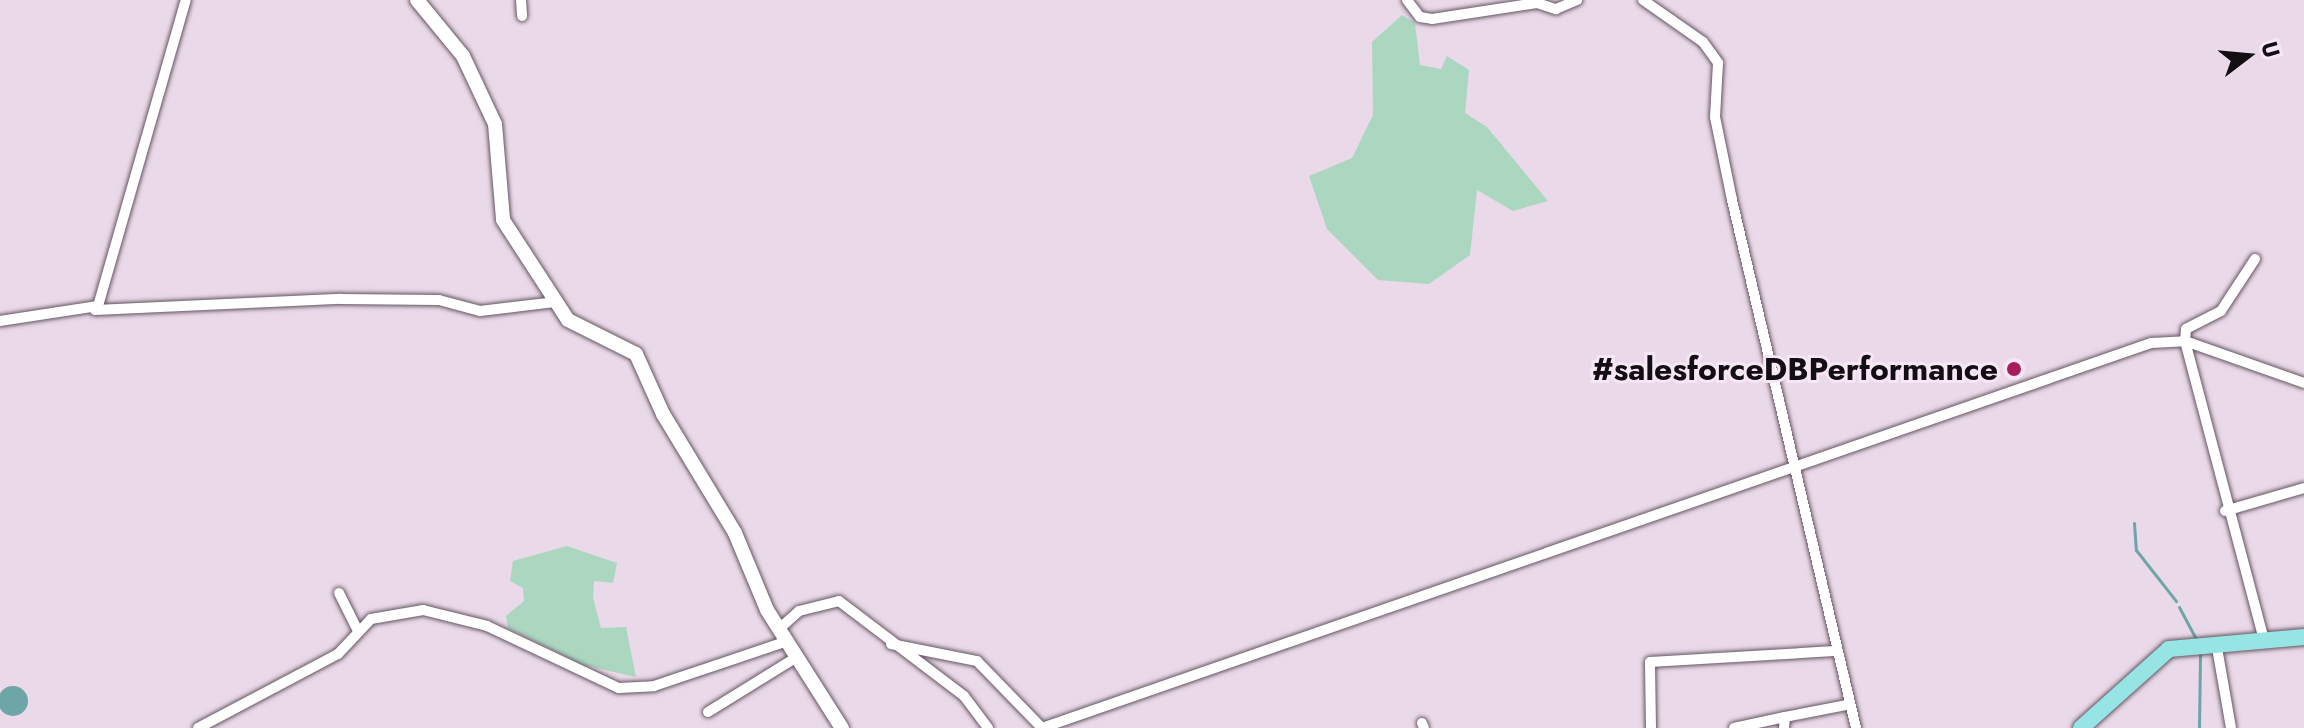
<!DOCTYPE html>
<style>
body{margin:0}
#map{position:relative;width:2304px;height:728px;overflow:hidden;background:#ead9e8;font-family:Jost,sans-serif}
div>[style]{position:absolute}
.green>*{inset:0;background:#abd7c1}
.water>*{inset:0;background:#6ea5a7}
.round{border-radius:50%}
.stream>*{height:3px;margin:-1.5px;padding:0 1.5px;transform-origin:1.5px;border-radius:1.5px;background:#6ea5a7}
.roads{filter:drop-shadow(0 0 2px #645663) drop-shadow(0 0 2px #645663)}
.minor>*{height:10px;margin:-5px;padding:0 5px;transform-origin:5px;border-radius:5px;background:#fff}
.tertiary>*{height:14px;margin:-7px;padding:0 7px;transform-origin:7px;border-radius:7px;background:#fff}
.primary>*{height:16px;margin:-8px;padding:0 8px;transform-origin:8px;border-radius:8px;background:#97e4e5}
.dots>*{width:22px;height:22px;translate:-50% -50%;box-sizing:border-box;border:4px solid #f7e6f5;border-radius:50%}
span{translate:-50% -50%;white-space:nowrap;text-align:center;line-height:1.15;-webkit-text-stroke:6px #f7e6f5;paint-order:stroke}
.poi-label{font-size:32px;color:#130e13;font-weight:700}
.right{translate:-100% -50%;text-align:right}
.north{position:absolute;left:2208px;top:16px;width:80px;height:80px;-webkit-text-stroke:6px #f7e6f5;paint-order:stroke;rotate:74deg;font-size:22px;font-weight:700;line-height:32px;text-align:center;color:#130e13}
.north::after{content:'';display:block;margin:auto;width:28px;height:36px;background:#130e13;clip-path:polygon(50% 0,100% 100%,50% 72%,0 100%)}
</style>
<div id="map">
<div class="green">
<div style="clip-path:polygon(1402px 15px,1415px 23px,1420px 65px,1441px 69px,1447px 56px,1469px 70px,1465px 113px,1487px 127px,1548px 201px,1513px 211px,1477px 190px,1470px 255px,1429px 284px,1378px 280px,1327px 229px,1309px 176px,1352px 158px,1373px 115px,1372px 42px)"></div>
<div style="clip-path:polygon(567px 546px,617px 563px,613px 583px,594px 581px,593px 598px,601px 628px,626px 627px,636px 677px,583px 665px,508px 628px,506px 616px,524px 601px,523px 588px,510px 581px,513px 561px)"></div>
</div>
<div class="water">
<div class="round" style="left:-2px;top:686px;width:30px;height:30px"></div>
</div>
<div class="stream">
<div style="left:2134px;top:523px;width:27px;rotate:86deg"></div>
<div style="left:2136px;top:550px;width:65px;rotate:51.9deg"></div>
<div style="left:2179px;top:607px;width:40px;rotate:62deg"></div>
<div style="left:2199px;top:728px;width:75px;rotate:-89.2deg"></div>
</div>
<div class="roads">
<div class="minor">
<div style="left:521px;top:0;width:16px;rotate:86deg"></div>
<div style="left:1407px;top:0;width:21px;rotate:53deg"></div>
<div style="left:1420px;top:17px;width:12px;rotate:9deg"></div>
<div style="left:1432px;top:19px;width:106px;rotate:-8.7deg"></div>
<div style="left:1537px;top:3px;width:20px;rotate:18deg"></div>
<div style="left:1556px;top:9px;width:23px;rotate:-23deg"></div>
<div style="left:1643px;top:0;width:73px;rotate:35deg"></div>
<div style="left:1703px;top:42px;width:26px;rotate:54deg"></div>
<div style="left:1718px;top:63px;width:54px;rotate:93.2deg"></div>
<div style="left:1715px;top:117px;width:85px;rotate:78.4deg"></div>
<div style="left:1732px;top:200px;width:542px;rotate:76.78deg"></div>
<div style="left:2255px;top:259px;width:62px;rotate:123.2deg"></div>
<div style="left:2221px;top:311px;width:39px;rotate:153deg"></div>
<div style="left:2186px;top:329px;width:12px;rotate:95deg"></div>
<div style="left:2185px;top:341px;width:308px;rotate:75.2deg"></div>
<div style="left:95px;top:310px;width:246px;rotate:-2.6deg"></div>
<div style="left:341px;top:299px;width:98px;rotate:0.6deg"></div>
<div style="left:439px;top:300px;width:42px;rotate:15deg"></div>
<div style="left:480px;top:311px;width:77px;rotate:-6.8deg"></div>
<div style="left:0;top:321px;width:99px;rotate:-8.7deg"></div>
<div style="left:98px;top:306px;width:318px;rotate:-74deg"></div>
<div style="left:2225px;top:511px;width:82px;rotate:-16.2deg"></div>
<div style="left:339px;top:593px;width:42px;rotate:63.4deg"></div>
<div style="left:779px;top:629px;width:27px;rotate:-42deg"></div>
<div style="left:799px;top:611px;width:41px;rotate:-14deg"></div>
<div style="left:839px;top:601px;width:157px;rotate:37.2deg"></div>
<div style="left:964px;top:696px;width:40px;rotate:53deg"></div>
<div style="left:2216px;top:642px;width:87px;rotate:80.1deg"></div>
<div style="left:891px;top:644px;width:88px;rotate:11.2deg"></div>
<div style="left:977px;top:661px;width:93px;rotate:45.9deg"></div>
<div style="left:1042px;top:728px;width:1174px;rotate:-19.14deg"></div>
<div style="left:2151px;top:343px;width:34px;rotate:-3deg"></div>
<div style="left:2185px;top:341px;width:126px;rotate:19.4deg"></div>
<div style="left:708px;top:712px;width:105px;rotate:-31.7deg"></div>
<div style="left:1422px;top:723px;width:5px;rotate:68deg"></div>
<div style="left:198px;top:728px;width:158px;rotate:-27.9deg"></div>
<div style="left:338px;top:654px;width:48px;rotate:-46.7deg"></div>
<div style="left:371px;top:619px;width:53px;rotate:-9.8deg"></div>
<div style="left:423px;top:610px;width:66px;rotate:14deg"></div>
<div style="left:487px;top:626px;width:146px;rotate:25.2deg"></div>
<div style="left:619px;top:688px;width:35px;rotate:-3deg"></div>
<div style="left:654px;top:686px;width:141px;rotate:-18.6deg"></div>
<div style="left:1651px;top:728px;width:66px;rotate:-90.9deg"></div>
<div style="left:1650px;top:662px;width:184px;rotate:-3.4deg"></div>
<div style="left:1734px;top:728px;width:52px;rotate:-12.2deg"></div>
<div style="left:1784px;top:728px;width:11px;rotate:-85deg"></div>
<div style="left:1785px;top:717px;width:62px;rotate:-11.1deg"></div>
</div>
<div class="tertiary">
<div style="left:417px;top:0;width:72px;rotate:50.6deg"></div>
<div style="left:463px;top:56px;width:75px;rotate:64.8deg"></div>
<div style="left:495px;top:124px;width:96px;rotate:85.2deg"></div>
<div style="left:503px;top:220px;width:119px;rotate:57deg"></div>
<div style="left:568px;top:320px;width:76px;rotate:26.6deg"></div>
<div style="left:636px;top:354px;width:66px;rotate:65.8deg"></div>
<div style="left:663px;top:414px;width:139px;rotate:58.8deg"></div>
<div style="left:735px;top:533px;width:83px;rotate:67.4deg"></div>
<div style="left:767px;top:610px;width:140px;rotate:57.6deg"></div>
</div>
<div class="primary">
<div style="left:2081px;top:728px;width:118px;rotate:-41.9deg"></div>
<div style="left:2169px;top:649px;width:136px;rotate:-5.1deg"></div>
</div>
</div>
<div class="dots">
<div style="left:2014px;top:369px;background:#a91c5c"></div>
</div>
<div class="poi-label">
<span class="right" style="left:1998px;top:369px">#salesforceDBPerformance</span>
</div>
<div class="north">U</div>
</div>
